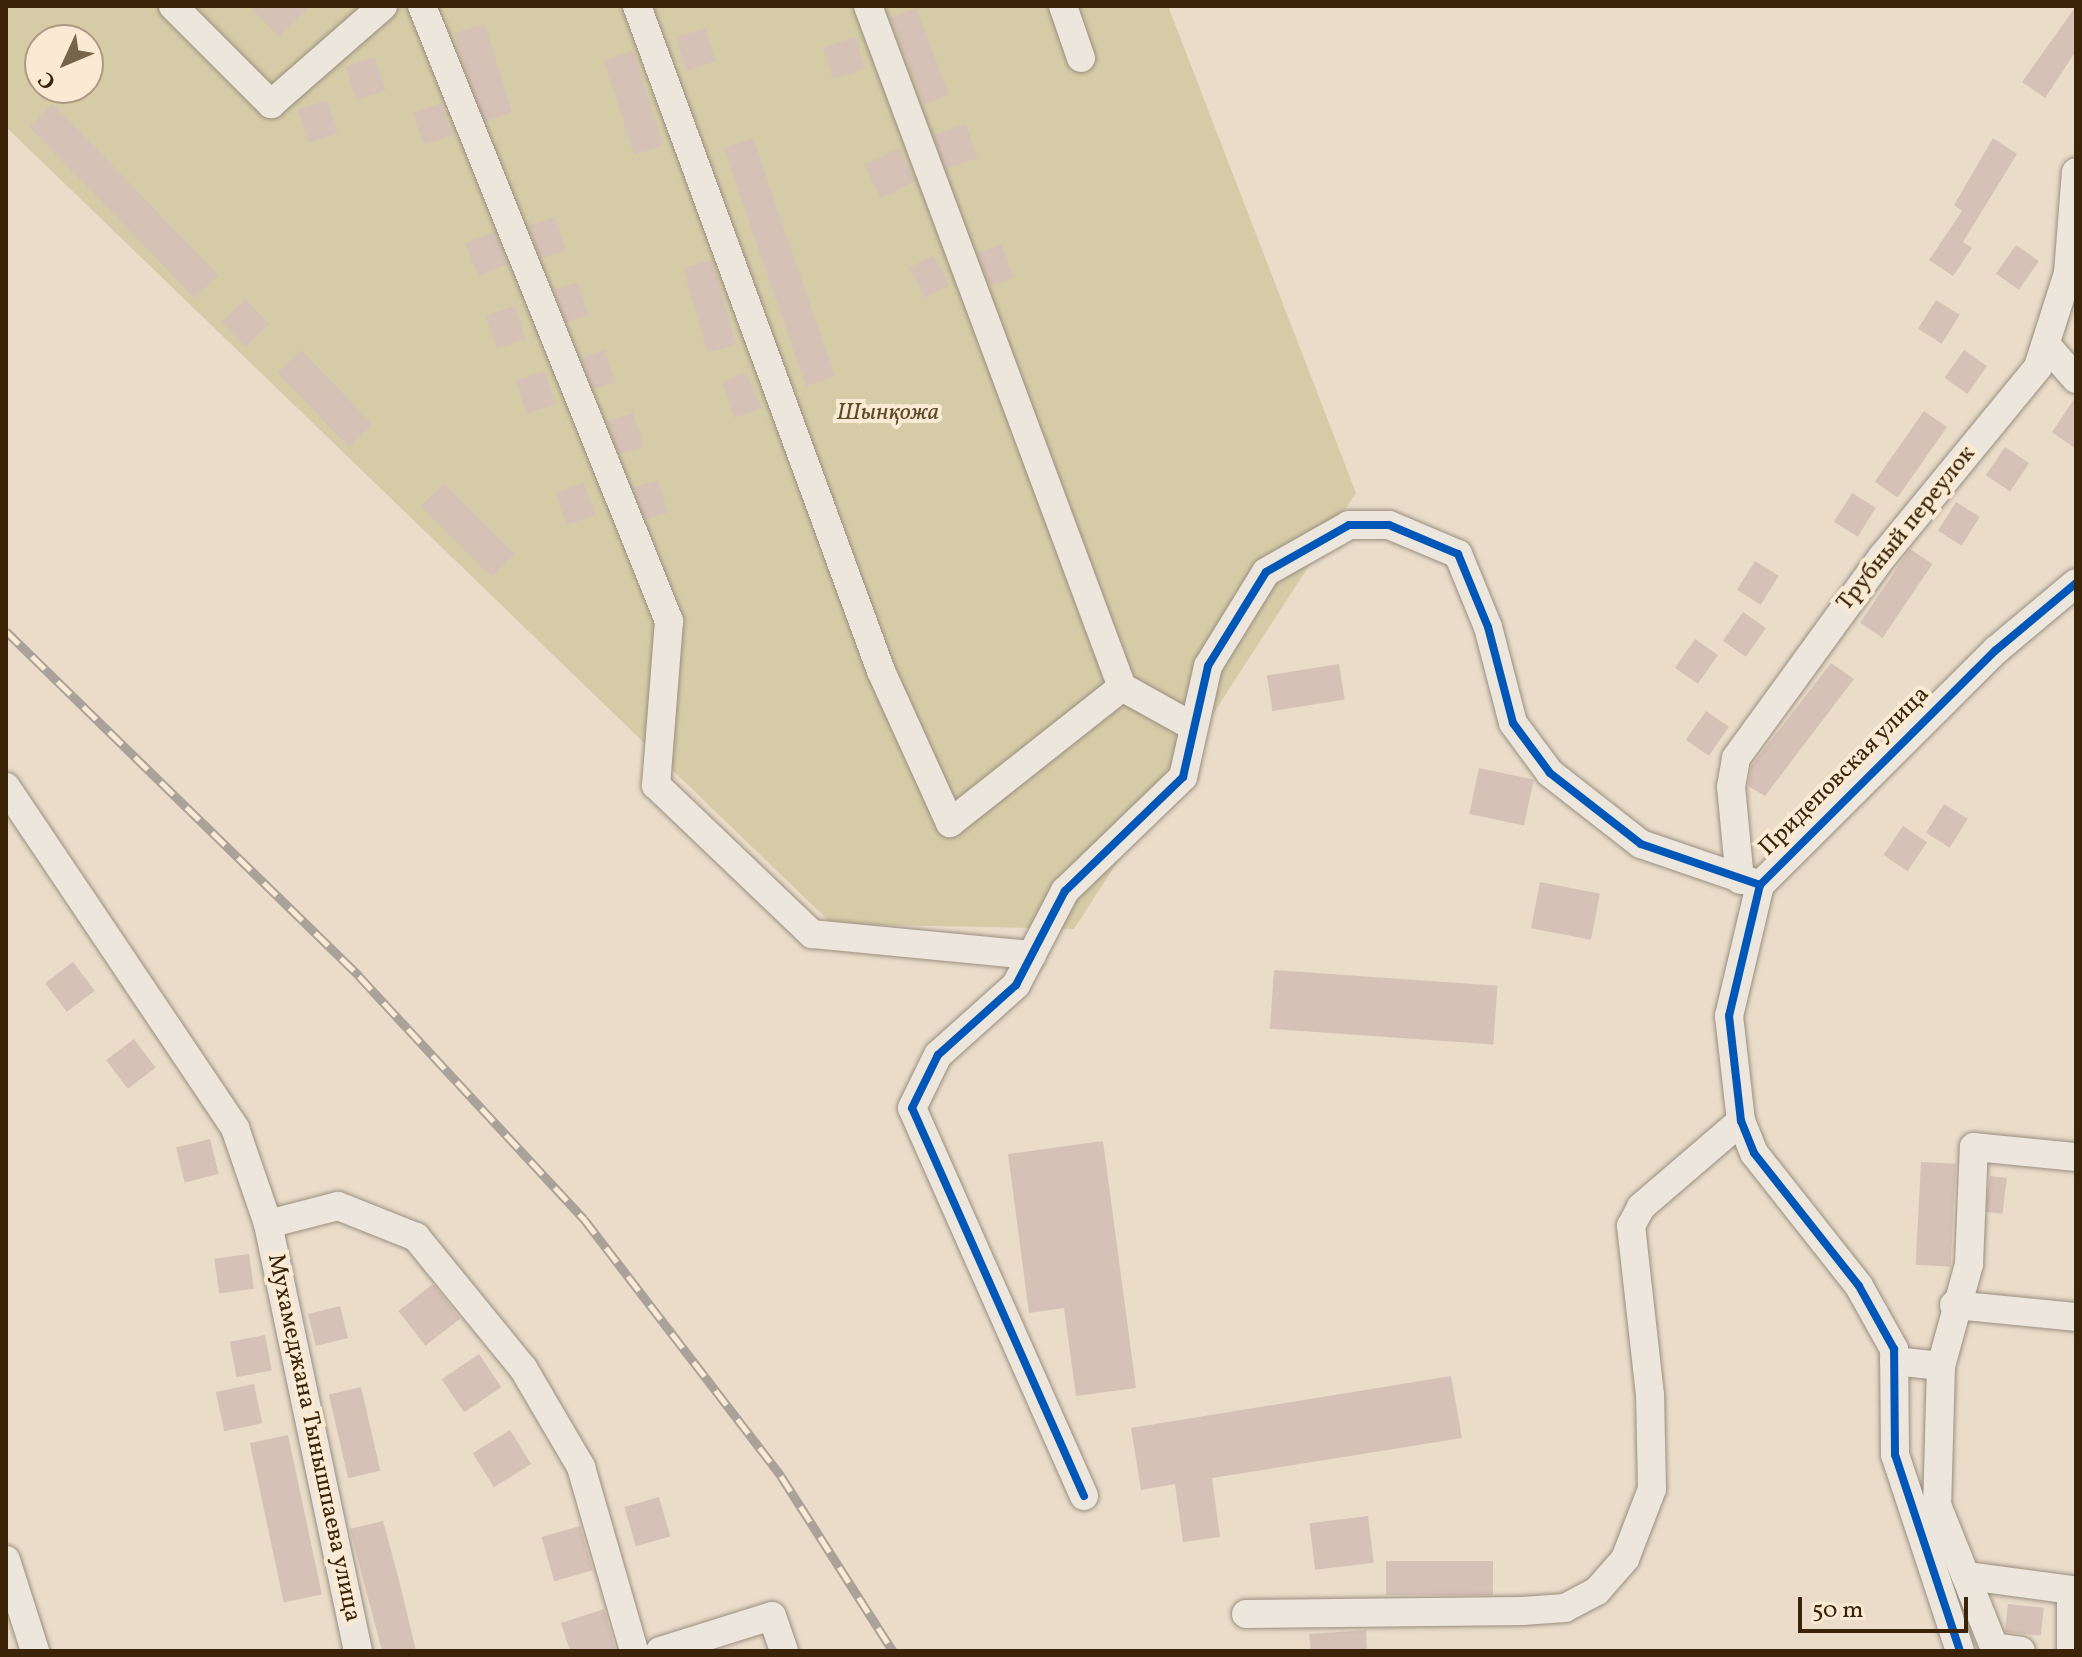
<!DOCTYPE html>
<meta charset="utf-8">
<style>
body{margin:0}
#map{position:relative;width:2082px;height:1657px;overflow:hidden;background:#eadcc9;font-family:Vollkorn,serif}
div>[style]{position:absolute}
.green>*{inset:0;background:#d5cca7}
.building>*{inset:0;background:#d6c1b6;transform-origin:0 0}
.roads{filter:drop-shadow(0 0 2px #9a8f80) drop-shadow(0 0 2px #9a8f80)}
.minor>*{height:28px;margin:-14px;padding:0 14px;transform-origin:14px;border-radius:14px;background:#ede6dd}
.rail>*{height:9px;margin-top:-4.5px;transform-origin:0;background:repeating-linear-gradient(90deg,#faead3 0 18px,#aaa298 0 36px);box-sizing:border-box;border-block:2px solid #aaa298}
.cycleway>*{height:8px;margin:-4px;padding:0 4px;transform-origin:4px;border-radius:4px;background:#0057b8}
span{translate:-50% -50%;white-space:nowrap;text-align:center;line-height:1.15;-webkit-text-stroke:8px #faead3;paint-order:stroke}
.park-label{font-size:24px;color:#5c4a28;font-style:italic}
.street-label{font-size:24px;color:#3a2307}
.frame{position:absolute;inset:0;border:8px solid #3a2307;pointer-events:none}
.north{position:absolute;left:24px;top:24px;width:80px;height:80px;box-sizing:border-box;background:#faead3;border:2px solid #ad9a81;border-radius:50%;rotate:226deg;font-size:22px;font-weight:700;line-height:32px;text-align:center;color:#3a2307}
.north::after{content:'';display:block;margin:auto;width:28px;height:36px;background:#78644b;clip-path:polygon(50% 0,100% 100%,50% 72%,0 100%)}
.scale{position:absolute;left:1798px;top:1597px;width:170px;height:36px;box-sizing:border-box;border:4px solid #3a2307;border-top:0;padding-left:10px;font-size:24px;line-height:28px;white-space:nowrap;color:#3a2307;-webkit-text-stroke:6px #faead3;paint-order:stroke}
</style>
<div id="map">
<div class="green">
<div style="clip-path:polygon(evenodd,6px 6px,1168px 6px,1356px 493px,1074px 929px,832px 924px,6px 127px,6px 6px,40px 40px,88px 40px,88px 88px,40px 88px,40px 40px)"></div>
</div>
<div class="building">
<div style="clip-path:polygon(249px 6px,310px 6px,278px 37px)"></div>
<div style="clip-path:polygon(2076px 6px,2076px 51px,2045px 98px,2022px 82px)"></div>
<div style="left:916px;top:8px;width:93px;height:27px;rotate:69deg"></div>
<div style="left:485px;top:24px;width:93px;height:32px;rotate:73deg"></div>
<div style="left:705px;top:28px;width:35px;height:31px;rotate:72deg"></div>
<div style="left:855px;top:37px;width:33px;height:34px;rotate:72deg"></div>
<div style="left:633px;top:51px;width:99px;height:31px;rotate:72deg"></div>
<div style="left:375px;top:57px;width:35px;height:31px;rotate:72deg"></div>
<div style="left:327px;top:100px;width:35px;height:31px;rotate:72deg"></div>
<div style="left:441px;top:103px;width:34px;height:30px;rotate:71deg"></div>
<div style="left:53px;top:104px;width:238px;height:33px;rotate:46deg"></div>
<div style="left:966px;top:124px;width:36px;height:34px;rotate:71deg"></div>
<div style="left:753px;top:138px;width:252px;height:31px;rotate:71deg"></div>
<div style="clip-path:polygon(1993px 138px,2017px 154px,1963px 242px,1972px 248px,1953px 276px,1929px 260px,1962px 211px,1954px 205px)"></div>
<div style="left:898px;top:148px;width:37px;height:38px;rotate:63deg"></div>
<div style="left:555px;top:217px;width:35px;height:28px;rotate:72deg"></div>
<div style="left:494px;top:232px;width:35px;height:31px;rotate:68deg"></div>
<div style="left:1001px;top:244px;width:35px;height:25px;rotate:68deg"></div>
<div style="left:2016px;top:245px;width:28px;height:35px;rotate:35deg"></div>
<div style="left:934px;top:255px;width:34px;height:28px;rotate:63deg"></div>
<div style="left:712px;top:260px;width:88px;height:30px;rotate:74deg"></div>
<div style="left:578px;top:282px;width:35px;height:25px;rotate:72deg"></div>
<div style="left:245px;top:299px;width:35px;height:33px;rotate:46deg"></div>
<div style="left:1936px;top:300px;width:28px;height:34px;rotate:32deg"></div>
<div style="left:515px;top:306px;width:35px;height:31px;rotate:72deg"></div>
<div style="left:301px;top:350px;width:103px;height:33px;rotate:46deg"></div>
<div style="left:605px;top:350px;width:34px;height:24px;rotate:73deg"></div>
<div style="left:1964px;top:350px;width:28px;height:34px;rotate:35deg"></div>
<div style="left:545px;top:371px;width:35px;height:31px;rotate:72deg"></div>
<div style="clip-path:polygon(746px 373px,762px 408px,734px 418px,722px 382px)"></div>
<div style="clip-path:polygon(2076px 396px,2076px 449px,2052px 432px)"></div>
<div style="left:1924px;top:411px;width:28px;height:86px;rotate:35deg"></div>
<div style="left:633px;top:413px;width:35px;height:27px;rotate:72deg"></div>
<div style="left:2005px;top:447px;width:29px;height:34px;rotate:34deg"></div>
<div style="left:658px;top:480px;width:34px;height:25px;rotate:73deg"></div>
<div style="left:444px;top:483px;width:100px;height:33px;rotate:45deg"></div>
<div style="left:584px;top:483px;width:34px;height:30px;rotate:71deg"></div>
<div style="left:1852px;top:493px;width:28px;height:34px;rotate:32deg"></div>
<div style="left:1956px;top:502px;width:28px;height:34px;rotate:32deg"></div>
<div style="left:1910px;top:549px;width:27px;height:89px;rotate:34deg"></div>
<div style="left:1755px;top:561px;width:28px;height:34px;rotate:32deg"></div>
<div style="left:1743px;top:612px;width:28px;height:35px;rotate:35deg"></div>
<div style="left:1695px;top:639px;width:28px;height:35px;rotate:35deg"></div>
<div style="clip-path:polygon(1831px 663px,1854px 679px,1765px 796px,1748px 786px,1752px 765px)"></div>
<div style="left:1339px;top:664px;width:36px;height:73px;rotate:81deg"></div>
<div style="left:1706px;top:711px;width:28px;height:35px;rotate:35deg"></div>
<div style="left:1479px;top:768px;width:56px;height:47px;rotate:12deg"></div>
<div style="left:1944px;top:804px;width:28px;height:34px;rotate:32deg"></div>
<div style="left:1903px;top:826px;width:29px;height:35px;rotate:34deg"></div>
<div style="left:1540px;top:882px;width:61px;height:47px;rotate:11deg"></div>
<div style="left:73px;top:962px;width:36px;height:35px;rotate:53deg"></div>
<div style="left:1274px;top:970px;width:224px;height:59px;rotate:4deg"></div>
<div style="left:134px;top:1039px;width:36px;height:35px;rotate:53deg"></div>
<div style="left:210px;top:1139px;width:36px;height:35px;rotate:76deg"></div>
<div style="clip-path:polygon(1103px 1141px,1136px 1388px,1076px 1396px,1064px 1308px,1029px 1313px,1008px 1154px)"></div>
<div style="left:1921px;top:1162px;width:35px;height:103px;rotate:3deg"></div>
<div style="left:1990px;top:1176px;width:17px;height:36px;rotate:7deg"></div>
<div style="left:249px;top:1254px;width:35px;height:35px;rotate:82deg"></div>
<div style="left:433px;top:1284px;width:44px;height:44px;rotate:52deg"></div>
<div style="left:340px;top:1306px;width:33px;height:33px;rotate:76deg"></div>
<div style="left:265px;top:1335px;width:36px;height:36px;rotate:79deg"></div>
<div style="left:479px;top:1354px;width:40px;height:45px;rotate:56deg"></div>
<div style="clip-path:polygon(1451px 1376px,1462px 1438px,1212px 1478px,1220px 1537px,1183px 1542px,1175px 1484px,1141px 1490px,1131px 1428px)"></div>
<div style="left:254px;top:1384px;width:40px;height:39px;rotate:78deg"></div>
<div style="left:361px;top:1387px;width:86px;height:33px;rotate:77deg"></div>
<div style="left:510px;top:1430px;width:40px;height:44px;rotate:58deg"></div>
<div style="left:288px;top:1435px;width:163px;height:39px;rotate:78deg"></div>
<div style="left:659px;top:1497px;width:41px;height:36px;rotate:74deg"></div>
<div style="left:1368px;top:1516px;width:47px;height:59px;rotate:83deg"></div>
<div style="clip-path:polygon(383px 1521px,399px 1580px,416px 1651px,382px 1651px,358px 1560px,350px 1529px)"></div>
<div style="left:580px;top:1526px;width:46px;height:40px;rotate:74deg"></div>
<div style="left:1386px;top:1561px;width:107px;height:34px"></div>
<div style="left:2008px;top:1604px;width:36px;height:28px;rotate:6deg"></div>
<div style="clip-path:polygon(604px 1609px,616px 1651px,570px 1651px,561px 1623px)"></div>
<div style="clip-path:polygon(1366px 1630px,1367px 1651px,1311px 1651px,1309px 1634px)"></div>
</div>
<div class="roads">
<div class="minor">
<div style="left:173px;top:6px;width:139px;rotate:45deg"></div>
<div style="left:271px;top:104px;width:149px;rotate:-41.2deg"></div>
<div style="left:422px;top:6px;width:663px;rotate:68.12deg"></div>
<div style="left:669px;top:621px;width:165px;rotate:94.5deg"></div>
<div style="left:656px;top:785px;width:216px;rotate:43.7deg"></div>
<div style="left:812px;top:934px;width:221px;rotate:5.5deg"></div>
<div style="left:637px;top:6px;width:708px;rotate:69.85deg"></div>
<div style="left:881px;top:671px;width:167px;rotate:65.6deg"></div>
<div style="left:950px;top:823px;width:219px;rotate:-38.3deg"></div>
<div style="left:1122px;top:687px;width:82px;rotate:29.1deg"></div>
<div style="left:868px;top:6px;width:727px;rotate:69.55deg"></div>
<div style="left:1063px;top:6px;width:55px;rotate:70.9deg"></div>
<div style="left:2049px;top:348px;width:41px;rotate:48.9deg"></div>
<div style="left:6px;top:787px;width:411px;rotate:56.1deg"></div>
<div style="left:235px;top:1128px;width:102px;rotate:71deg"></div>
<div style="left:268px;top:1224px;width:436px;rotate:78.1deg"></div>
<div style="left:1740px;top:880px;width:93px;rotate:-95.5deg"></div>
<div style="left:1731px;top:787px;width:29px;rotate:-80deg"></div>
<div style="left:1736px;top:758px;width:250px;rotate:-54deg"></div>
<div style="left:1883px;top:556px;width:244px;rotate:-50.6deg"></div>
<div style="left:2038px;top:367px;width:99px;rotate:-72.3deg"></div>
<div style="left:2068px;top:273px;width:101px;rotate:-85.5deg"></div>
<div style="left:268px;top:1224px;width:72px;rotate:-14.4deg"></div>
<div style="left:338px;top:1206px;width:84px;rotate:21.7deg"></div>
<div style="left:416px;top:1237px;width:169px;rotate:50.8deg"></div>
<div style="left:523px;top:1368px;width:115px;rotate:59.6deg"></div>
<div style="left:581px;top:1467px;width:191px;rotate:73.9deg"></div>
<div style="left:1954px;top:1305px;width:123px;rotate:5.6deg"></div>
<div style="left:1894px;top:1361px;width:47px;rotate:6.1deg"></div>
<div style="left:1941px;top:1366px;width:106px;rotate:-74.6deg"></div>
<div style="left:1969px;top:1264px;width:117px;rotate:-87.6deg"></div>
<div style="left:1974px;top:1147px;width:102px;rotate:5.6deg"></div>
<div style="left:1941px;top:1366px;width:139px;rotate:91.6deg"></div>
<div style="left:1937px;top:1505px;width:153px;rotate:68.1deg"></div>
<div style="left:1994px;top:1647px;width:27px;rotate:8deg"></div>
<div style="left:1084px;top:1496px;width:424px;rotate:-113.9deg"></div>
<div style="left:912px;top:1108px;width:59px;rotate:-63.9deg"></div>
<div style="left:938px;top:1055px;width:105px;rotate:-41.9deg"></div>
<div style="left:1016px;top:985px;width:106px;rotate:-62.5deg"></div>
<div style="left:1065px;top:891px;width:164px;rotate:-44deg"></div>
<div style="left:1183px;top:777px;width:114px;rotate:-77.3deg"></div>
<div style="left:1208px;top:666px;width:110px;rotate:-58.3deg"></div>
<div style="left:1266px;top:572px;width:95px;rotate:-29.5deg"></div>
<div style="left:1349px;top:525px;width:40px"></div>
<div style="left:1389px;top:525px;width:75px;rotate:22.8deg"></div>
<div style="left:1458px;top:554px;width:79px;rotate:67.7deg"></div>
<div style="left:1488px;top:627px;width:99px;rotate:75.4deg"></div>
<div style="left:1513px;top:723px;width:62px;rotate:53.5deg"></div>
<div style="left:1550px;top:773px;width:115px;rotate:38deg"></div>
<div style="left:1641px;top:844px;width:126px;rotate:19deg"></div>
<div style="left:6px;top:1560px;width:96px;rotate:72.3deg"></div>
<div style="left:1968px;top:1576px;width:104px;rotate:7.7deg"></div>
<div style="left:2071px;top:1590px;width:61px;rotate:90deg"></div>
<div style="left:1246px;top:1614px;width:276px;rotate:-0.6deg"></div>
<div style="left:1522px;top:1611px;width:43px;rotate:-4deg"></div>
<div style="left:1565px;top:1608px;width:36px;rotate:-28deg"></div>
<div style="left:1597px;top:1591px;width:43px;rotate:-48.8deg"></div>
<div style="left:1625px;top:1559px;width:75px;rotate:-68.9deg"></div>
<div style="left:1652px;top:1489px;width:94px;rotate:-91.2deg"></div>
<div style="left:1650px;top:1395px;width:170px;rotate:-96.4deg"></div>
<div style="left:1631px;top:1226px;width:21px;rotate:-62deg"></div>
<div style="left:1641px;top:1207px;width:132px;rotate:-40.7deg"></div>
<div style="left:660px;top:1651px;width:117px;rotate:-17.4deg"></div>
<div style="left:772px;top:1616px;width:37px;rotate:71deg"></div>
<div style="left:1960px;top:1651px;width:206px;rotate:-108.3deg"></div>
<div style="left:1895px;top:1455px;width:106px;rotate:-90.5deg"></div>
<div style="left:1894px;top:1349px;width:72px;rotate:-119.1deg"></div>
<div style="left:1859px;top:1286px;width:169px;rotate:-128.3deg"></div>
<div style="left:1754px;top:1153px;width:35px;rotate:-112deg"></div>
<div style="left:1741px;top:1121px;width:106px;rotate:-96.5deg"></div>
<div style="left:1729px;top:1016px;width:135px;rotate:-76.7deg"></div>
<div style="left:1760px;top:885px;width:333px;rotate:-44.9deg"></div>
<div style="left:1996px;top:650px;width:104px;rotate:-39.9deg"></div>
</div>
</div>
<div class="rail">
<div style="left:6px;top:631px;width:494px;rotate:44.3deg"></div>
<div style="left:359px;top:976px;width:331px;rotate:47.2deg"></div>
<div style="left:584px;top:1219px;width:324px;rotate:52.5deg"></div>
<div style="left:781px;top:1476px;width:208px;rotate:57.4deg"></div>
</div>
<div class="cycleway">
<div style="left:1084px;top:1496px;width:424px;rotate:-113.9deg"></div>
<div style="left:912px;top:1108px;width:59px;rotate:-63.9deg"></div>
<div style="left:938px;top:1055px;width:105px;rotate:-41.9deg"></div>
<div style="left:1016px;top:985px;width:106px;rotate:-62.5deg"></div>
<div style="left:1065px;top:891px;width:164px;rotate:-44deg"></div>
<div style="left:1183px;top:777px;width:114px;rotate:-77.3deg"></div>
<div style="left:1208px;top:666px;width:110px;rotate:-58.3deg"></div>
<div style="left:1266px;top:572px;width:95px;rotate:-29.5deg"></div>
<div style="left:1349px;top:525px;width:40px"></div>
<div style="left:1389px;top:525px;width:75px;rotate:22.8deg"></div>
<div style="left:1458px;top:554px;width:79px;rotate:67.7deg"></div>
<div style="left:1488px;top:627px;width:99px;rotate:75.4deg"></div>
<div style="left:1513px;top:723px;width:62px;rotate:53.5deg"></div>
<div style="left:1550px;top:773px;width:115px;rotate:38deg"></div>
<div style="left:1641px;top:844px;width:126px;rotate:19deg"></div>
<div style="left:1960px;top:1651px;width:206px;rotate:-108.3deg"></div>
<div style="left:1895px;top:1455px;width:106px;rotate:-90.5deg"></div>
<div style="left:1894px;top:1349px;width:72px;rotate:-119.1deg"></div>
<div style="left:1859px;top:1286px;width:169px;rotate:-128.3deg"></div>
<div style="left:1754px;top:1153px;width:35px;rotate:-112deg"></div>
<div style="left:1741px;top:1121px;width:106px;rotate:-96.5deg"></div>
<div style="left:1729px;top:1016px;width:135px;rotate:-76.7deg"></div>
<div style="left:1760px;top:885px;width:333px;rotate:-44.9deg"></div>
<div style="left:1996px;top:650px;width:104px;rotate:-39.9deg"></div>
</div>
<div class="park-label">
<span style="left:888px;top:414px">Шынқожа</span>
</div>
<div class="street-label">
<span style="left:1907px;top:529px;rotate:-51deg">Трубный переулок</span>
<span style="left:1845px;top:772px;rotate:-45deg">Придеповская улица</span>
<span style="left:313px;top:1438px;rotate:78deg">Мухамеджана Тынышпаева улица</span>
</div>
<div class="frame"></div>
<div class="north">С</div>
<div class="scale">50 m</div>
</div>
